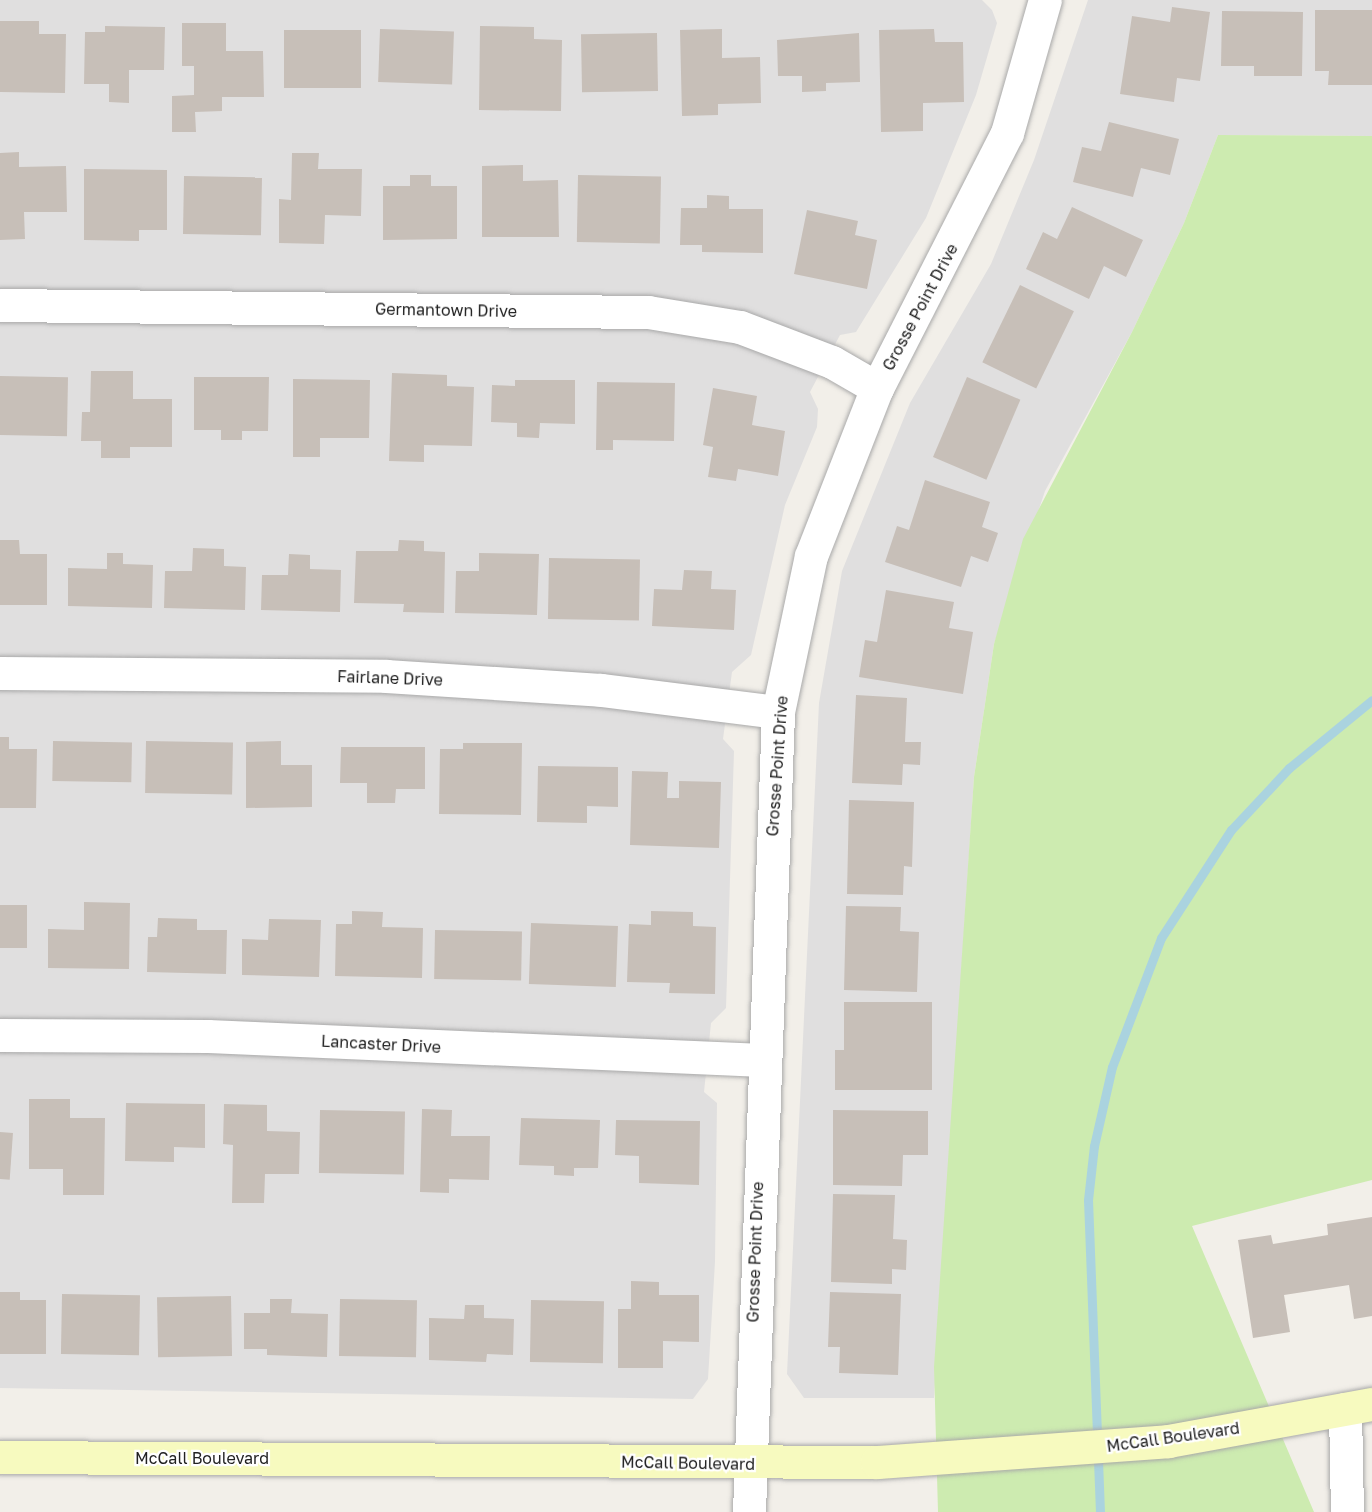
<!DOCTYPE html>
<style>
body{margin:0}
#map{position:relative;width:1372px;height:1512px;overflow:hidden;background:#f2efe9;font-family:"Golos Text",sans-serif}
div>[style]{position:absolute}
.residential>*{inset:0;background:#e0dfdf}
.grass>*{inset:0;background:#cdebb0}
.stream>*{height:9px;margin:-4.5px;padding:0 4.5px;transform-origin:4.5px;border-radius:4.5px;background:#aad3df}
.building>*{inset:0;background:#c7bfb8;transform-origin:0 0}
.roads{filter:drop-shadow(0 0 2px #a9a9a9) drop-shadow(0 0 2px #a9a9a9)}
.minor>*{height:33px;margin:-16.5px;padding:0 16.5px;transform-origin:16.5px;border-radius:16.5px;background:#fff}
.tertiary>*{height:33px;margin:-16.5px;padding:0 16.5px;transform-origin:16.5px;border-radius:16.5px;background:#fff}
.secondary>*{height:33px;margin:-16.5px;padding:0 16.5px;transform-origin:16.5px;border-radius:16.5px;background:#f7fabf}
span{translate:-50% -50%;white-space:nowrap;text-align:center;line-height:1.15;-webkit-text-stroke:4.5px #fff;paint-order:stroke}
.street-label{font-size:16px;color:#222}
</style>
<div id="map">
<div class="residential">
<div style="clip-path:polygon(0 0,982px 0,992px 10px,997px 23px,976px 95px,926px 218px,856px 332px,840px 335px,810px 392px,818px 409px,817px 427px,785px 505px,751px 655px,732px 672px,723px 739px,734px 751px,726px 1008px,711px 1023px,704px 1092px,717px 1103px,715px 1262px,708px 1379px,693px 1399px,0 1388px)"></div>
<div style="clip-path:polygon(1088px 0,1372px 0,1372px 136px,1218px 135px,1184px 223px,1132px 332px,1045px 491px,994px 644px,974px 777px,934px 1398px,804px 1398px,787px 1374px,819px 703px,842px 571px,910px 403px,991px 264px,1034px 160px)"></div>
</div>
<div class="grass">
<div style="clip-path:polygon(1218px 135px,1372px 136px,1372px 1180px,1192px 1226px,1314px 1512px,938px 1512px,934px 1367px,974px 777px,994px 644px,1023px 539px,1132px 332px,1184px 223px)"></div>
</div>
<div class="stream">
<div style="left:1100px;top:1512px;width:312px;rotate:-92.2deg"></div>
<div style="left:1088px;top:1200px;width:54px;rotate:-83.7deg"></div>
<div style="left:1094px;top:1146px;width:81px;rotate:-77.2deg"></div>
<div style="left:1112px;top:1067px;width:138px;rotate:-69.2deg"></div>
<div style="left:1161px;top:938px;width:129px;rotate:-57.1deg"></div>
<div style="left:1231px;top:830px;width:85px;rotate:-46.9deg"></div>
<div style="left:1289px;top:768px;width:107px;rotate:-39.3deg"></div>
</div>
<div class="building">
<div style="clip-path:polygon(1172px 7px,1210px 12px,1200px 81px,1177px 78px,1174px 102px,1120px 94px,1132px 16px,1170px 22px)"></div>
<div style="clip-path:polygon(1315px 10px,1372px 10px,1372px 85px,1328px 85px,1329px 71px,1315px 71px)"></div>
<div style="clip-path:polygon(1222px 11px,1303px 12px,1302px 76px,1254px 76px,1254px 66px,1221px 66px)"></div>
<div style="clip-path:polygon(0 21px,39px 21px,39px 34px,66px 34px,65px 93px,0 92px)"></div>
<div style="clip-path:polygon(182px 23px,226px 23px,226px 51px,263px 51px,264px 97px,222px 97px,222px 111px,195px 112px,196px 132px,172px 132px,172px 96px,194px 95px,194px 66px,182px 66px)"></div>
<div style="clip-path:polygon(105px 26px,165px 27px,164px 70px,129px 70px,129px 103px,109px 102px,109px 84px,84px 84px,85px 32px,105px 32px)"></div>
<div style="clip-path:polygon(480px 26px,534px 27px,534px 39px,562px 40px,561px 111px,479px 110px)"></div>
<div style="left:380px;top:29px;width:74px;height:53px;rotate:2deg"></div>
<div style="clip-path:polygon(722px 29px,722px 58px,760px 57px,761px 103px,718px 104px,718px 115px,682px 116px,680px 30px)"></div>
<div style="clip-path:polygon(934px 29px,935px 42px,963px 42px,964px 102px,923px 103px,923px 131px,881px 132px,879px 30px)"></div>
<div style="left:361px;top:30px;width:58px;height:77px;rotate:90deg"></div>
<div style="left:657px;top:33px;width:58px;height:76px;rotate:89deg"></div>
<div style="clip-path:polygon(859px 33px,860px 82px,826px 83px,826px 91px,802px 92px,802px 76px,778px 76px,777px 40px)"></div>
<div style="clip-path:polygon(1109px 122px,1179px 139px,1170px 175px,1141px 168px,1133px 197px,1073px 182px,1082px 147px,1101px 151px)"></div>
<div style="clip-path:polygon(19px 152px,19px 167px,66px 166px,67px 212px,24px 212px,25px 239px,0 240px,0 153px)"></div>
<div style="clip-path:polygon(292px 153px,319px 153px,318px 169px,362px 169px,361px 216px,325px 215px,324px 244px,279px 243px,279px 199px,291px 200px)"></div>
<div style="clip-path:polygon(523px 165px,523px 181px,558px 180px,559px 237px,482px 237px,482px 166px)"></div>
<div style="clip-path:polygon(84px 169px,167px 170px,167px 230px,139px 230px,139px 241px,84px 240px)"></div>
<div style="clip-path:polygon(410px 175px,431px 175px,431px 186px,457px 186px,457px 239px,383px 240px,383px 186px,410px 186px)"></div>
<div style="left:578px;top:175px;width:83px;height:67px;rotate:1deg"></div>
<div style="left:184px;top:176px;width:78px;height:58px;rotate:1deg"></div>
<div style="clip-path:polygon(707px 195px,729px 196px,729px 209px,763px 209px,763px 253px,702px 252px,702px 245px,680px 245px,681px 208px,707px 208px)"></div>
<div style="clip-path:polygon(1072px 207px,1143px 240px,1126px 277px,1104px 266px,1089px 299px,1026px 269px,1043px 232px,1057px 239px)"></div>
<div style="clip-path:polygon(807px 210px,858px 221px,855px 235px,877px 240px,867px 289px,794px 274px)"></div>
<div style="left:1020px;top:285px;width:60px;height:86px;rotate:26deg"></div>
<div style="clip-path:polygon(91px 371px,133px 371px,133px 399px,172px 399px,172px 447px,130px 447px,130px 458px,101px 458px,101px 441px,81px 441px,82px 412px,90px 412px)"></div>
<div style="clip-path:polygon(392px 373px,447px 375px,447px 386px,474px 387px,472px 446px,424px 445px,424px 462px,389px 461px)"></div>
<div style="left:0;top:376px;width:68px;height:59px;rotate:1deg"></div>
<div style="clip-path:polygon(194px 377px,269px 377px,268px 431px,242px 431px,242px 440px,221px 440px,221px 430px,194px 430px)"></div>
<div style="left:967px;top:377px;width:58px;height:87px;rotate:23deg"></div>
<div style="clip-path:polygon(293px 379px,370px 380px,369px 438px,320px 438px,320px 457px,293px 457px)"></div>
<div style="clip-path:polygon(515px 380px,575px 380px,575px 424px,540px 423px,539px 438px,517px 437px,517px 423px,491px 422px,492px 385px,515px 386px)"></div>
<div style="clip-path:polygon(597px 382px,675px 383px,674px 441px,613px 440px,613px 450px,596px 450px)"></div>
<div style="clip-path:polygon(713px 388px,757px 396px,752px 425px,785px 431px,778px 476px,738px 469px,736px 481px,708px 477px,713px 447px,703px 445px)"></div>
<div style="clip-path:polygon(925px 480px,990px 502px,982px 527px,998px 533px,988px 562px,971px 556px,961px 587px,885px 562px,897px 526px,909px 530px)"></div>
<div style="clip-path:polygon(0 540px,19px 540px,20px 554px,47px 554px,47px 605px,0 605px)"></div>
<div style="clip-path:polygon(399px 540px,424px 541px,424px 551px,445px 552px,444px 613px,403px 612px,404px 604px,354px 603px,356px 551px,398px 551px)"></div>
<div style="clip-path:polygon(193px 548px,224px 549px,224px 566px,246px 567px,245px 610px,164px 608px,165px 571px,192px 571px)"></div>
<div style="clip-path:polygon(107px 553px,123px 553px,123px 564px,153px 565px,152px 608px,68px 606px,68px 568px,107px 569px)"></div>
<div style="clip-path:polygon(479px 553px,539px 554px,537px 615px,455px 613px,456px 571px,479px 571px)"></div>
<div style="clip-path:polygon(289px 554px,310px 555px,310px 569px,341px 570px,340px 612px,261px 610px,262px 575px,288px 575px)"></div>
<div style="left:549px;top:558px;width:91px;height:61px;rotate:1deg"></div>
<div style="clip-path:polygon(684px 570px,712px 571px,711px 589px,736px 590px,734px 630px,652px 626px,654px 589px,682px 590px)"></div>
<div style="clip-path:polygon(886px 590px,954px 602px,949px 628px,973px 632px,963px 694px,859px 677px,865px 640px,877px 642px)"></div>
<div style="clip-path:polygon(856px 695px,907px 698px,905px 742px,921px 742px,920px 765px,903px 764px,902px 785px,852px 783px)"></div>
<div style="clip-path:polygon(0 737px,9px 737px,9px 749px,37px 749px,36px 808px,0 808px)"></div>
<div style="left:53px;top:741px;width:79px;height:40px;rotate:1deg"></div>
<div style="left:146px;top:741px;width:87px;height:52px;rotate:1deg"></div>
<div style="clip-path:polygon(281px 741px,281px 765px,312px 765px,312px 807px,246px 808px,246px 742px)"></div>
<div style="clip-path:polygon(463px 743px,522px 743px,521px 815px,439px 814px,440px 749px,463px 749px)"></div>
<div style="clip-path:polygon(341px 747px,425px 747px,425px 789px,396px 789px,395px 803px,367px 803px,367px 783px,340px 783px)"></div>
<div style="clip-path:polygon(538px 766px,618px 767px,618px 807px,587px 806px,587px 823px,537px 822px)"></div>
<div style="clip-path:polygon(632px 771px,668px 772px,667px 798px,679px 798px,679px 781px,721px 782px,719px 848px,630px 845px)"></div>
<div style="clip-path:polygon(849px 800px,914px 802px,912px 867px,904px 866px,903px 895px,847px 894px)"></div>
<div style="clip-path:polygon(84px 902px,130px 903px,129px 969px,48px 968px,48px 929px,84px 930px)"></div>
<div style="left:0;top:905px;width:27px;height:43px"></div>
<div style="clip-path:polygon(846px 906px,901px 907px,900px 931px,919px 932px,917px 992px,844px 990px)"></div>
<div style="clip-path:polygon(352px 911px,383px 912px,382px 927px,423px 928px,422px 978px,335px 976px,336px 924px,352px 924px)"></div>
<div style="clip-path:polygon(651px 911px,693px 912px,693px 926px,716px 927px,715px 994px,669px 993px,670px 983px,627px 982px,629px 924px,651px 925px)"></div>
<div style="clip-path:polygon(158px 918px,197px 919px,197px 930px,227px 930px,226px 974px,147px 972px,148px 937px,157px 937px)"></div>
<div style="clip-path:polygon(269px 919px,321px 920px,319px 977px,242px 975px,242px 939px,268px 940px)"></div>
<div style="left:531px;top:923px;width:87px;height:61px;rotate:2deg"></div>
<div style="left:435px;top:930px;width:87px;height:49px;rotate:1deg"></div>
<div style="clip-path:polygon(844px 1002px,932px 1002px,932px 1090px,835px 1090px,835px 1050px,844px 1050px)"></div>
<div style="clip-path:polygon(29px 1099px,70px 1099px,70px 1118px,105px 1118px,104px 1195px,63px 1195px,63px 1169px,29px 1169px)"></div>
<div style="clip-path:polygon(126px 1103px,205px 1104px,205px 1148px,174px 1147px,174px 1162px,125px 1161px)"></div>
<div style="clip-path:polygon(224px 1104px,267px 1105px,267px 1131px,300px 1132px,299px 1174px,265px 1174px,264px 1203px,232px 1203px,233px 1145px,223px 1144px)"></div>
<div style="clip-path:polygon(422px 1109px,452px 1110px,451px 1136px,490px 1136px,489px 1180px,449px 1179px,449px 1193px,420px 1192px)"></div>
<div style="left:320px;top:1110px;width:85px;height:63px;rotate:1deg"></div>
<div style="clip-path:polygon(833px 1110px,928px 1111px,928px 1155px,903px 1155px,902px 1186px,833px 1185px)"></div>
<div style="clip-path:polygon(521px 1118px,600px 1120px,598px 1168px,574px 1168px,574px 1176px,554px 1175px,554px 1166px,519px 1165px)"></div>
<div style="clip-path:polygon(616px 1120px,700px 1121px,699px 1185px,639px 1183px,639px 1156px,615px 1155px)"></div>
<div style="left:0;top:1132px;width:13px;height:47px;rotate:4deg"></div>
<div style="clip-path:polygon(833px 1194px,895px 1195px,893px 1239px,907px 1240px,906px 1270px,892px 1269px,892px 1284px,831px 1282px)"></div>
<div style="clip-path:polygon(1372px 1217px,1372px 1316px,1354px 1319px,1349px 1285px,1284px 1295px,1290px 1332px,1253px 1338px,1238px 1240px,1271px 1235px,1273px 1244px,1328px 1235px,1327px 1224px)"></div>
<div style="clip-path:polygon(631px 1281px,659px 1282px,659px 1295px,699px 1295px,699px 1342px,663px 1341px,663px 1368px,618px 1368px,618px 1309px,631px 1309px)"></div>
<div style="clip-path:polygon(0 1292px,20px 1292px,20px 1300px,46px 1300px,46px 1354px,0 1354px)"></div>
<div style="clip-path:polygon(830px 1292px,901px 1294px,898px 1375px,839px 1373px,840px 1347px,828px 1347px)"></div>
<div style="left:62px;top:1294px;width:78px;height:60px;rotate:1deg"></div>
<div style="left:231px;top:1296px;width:60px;height:74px;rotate:89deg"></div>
<div style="clip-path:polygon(270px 1299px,292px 1299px,291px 1313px,328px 1314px,327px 1357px,267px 1355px,267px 1349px,244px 1349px,244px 1313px,270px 1313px)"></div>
<div style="left:340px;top:1299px;width:77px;height:57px;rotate:1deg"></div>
<div style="left:531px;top:1300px;width:73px;height:62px;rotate:1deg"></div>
<div style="clip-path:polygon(465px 1305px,484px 1305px,484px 1318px,514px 1319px,513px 1355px,487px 1354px,486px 1362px,429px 1360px,429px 1318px,464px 1319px)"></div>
</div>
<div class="roads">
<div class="minor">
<div style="left:0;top:305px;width:648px;rotate:0.62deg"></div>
<div style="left:648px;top:312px;width:93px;rotate:9.3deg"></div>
<div style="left:740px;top:327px;width:98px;rotate:20.8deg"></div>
<div style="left:832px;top:362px;width:52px;rotate:30deg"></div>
<div style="left:0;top:673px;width:386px;rotate:0.4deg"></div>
<div style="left:386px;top:676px;width:215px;rotate:3.7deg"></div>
<div style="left:601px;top:690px;width:178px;rotate:7.1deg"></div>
<div style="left:0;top:1035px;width:208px;rotate:0.3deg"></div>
<div style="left:208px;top:1036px;width:555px;rotate:2.48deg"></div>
<div style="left:1345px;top:1409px;width:103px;rotate:88.9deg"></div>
</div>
<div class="tertiary">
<div style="left:749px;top:1512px;width:801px;rotate:-87.92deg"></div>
<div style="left:778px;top:712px;width:159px;rotate:-78.1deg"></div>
<div style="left:811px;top:556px;width:180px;rotate:-68.6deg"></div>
<div style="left:877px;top:388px;width:286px;rotate:-63deg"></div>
<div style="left:1007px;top:133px;width:138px;rotate:-74.1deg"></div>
</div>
<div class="secondary">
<div style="left:0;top:1457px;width:877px;rotate:0.33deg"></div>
<div style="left:877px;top:1462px;width:292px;rotate:-4.1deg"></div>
<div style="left:1168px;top:1441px;width:207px;rotate:-10.3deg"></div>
</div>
</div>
<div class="street-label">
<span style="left:920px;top:307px;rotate:-62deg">Grosse Point Drive</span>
<span style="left:446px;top:310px;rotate:1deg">Germantown Drive</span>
<span style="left:390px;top:678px;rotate:2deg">Fairlane Drive</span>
<span style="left:777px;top:766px;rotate:-86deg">Grosse Point Drive</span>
<span style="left:381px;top:1044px;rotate:3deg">Lancaster Drive</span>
<span style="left:755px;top:1252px;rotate:-88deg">Grosse Point Drive</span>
<span style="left:1173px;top:1437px;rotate:-8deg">McCall Boulevard</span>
<span style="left:202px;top:1458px">McCall Boulevard</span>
<span style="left:688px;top:1463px;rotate:1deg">McCall Boulevard</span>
</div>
</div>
